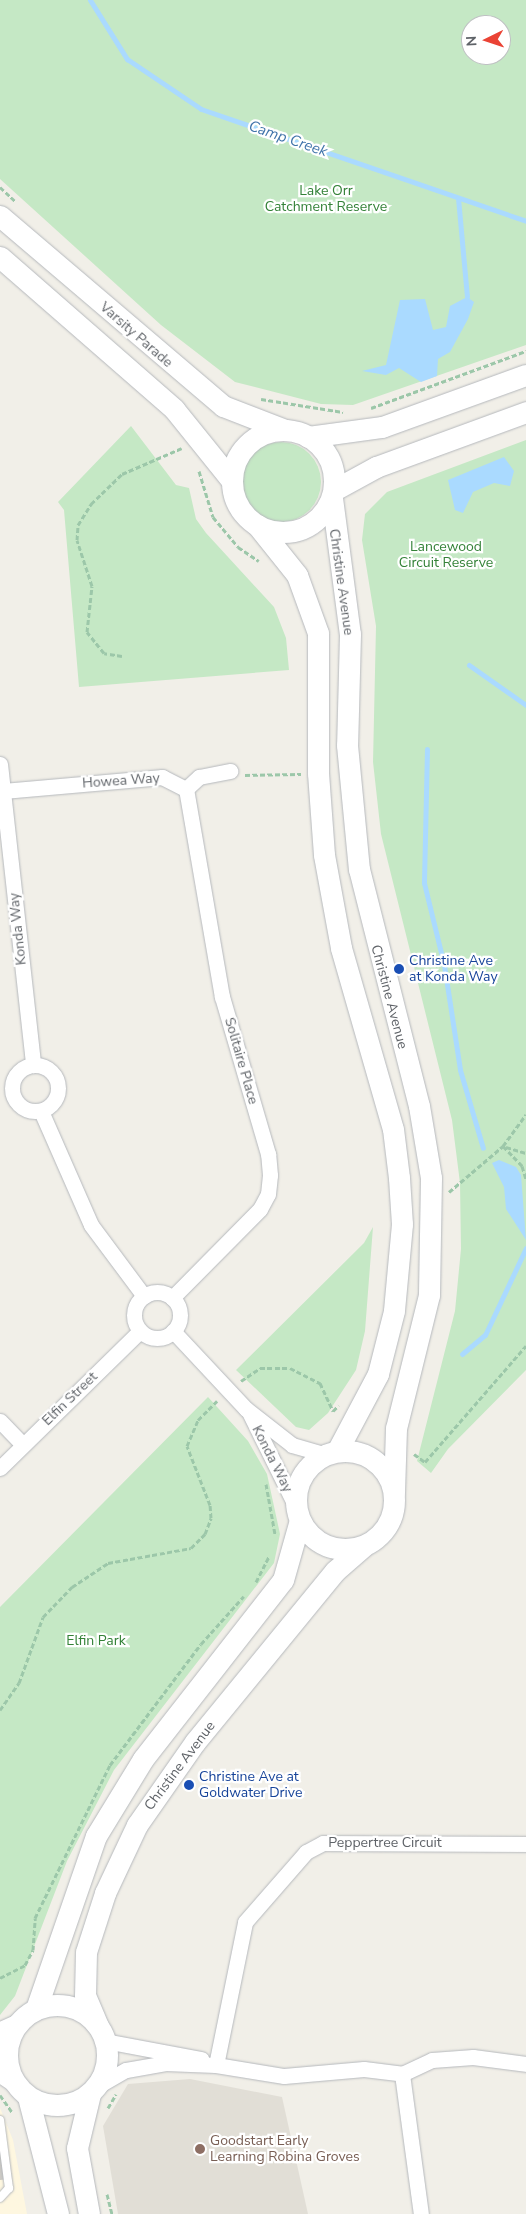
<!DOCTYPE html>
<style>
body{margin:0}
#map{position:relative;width:526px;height:2214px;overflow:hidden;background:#f1efe8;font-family:"Nunito Sans",sans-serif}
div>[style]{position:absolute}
.commercial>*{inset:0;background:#fef7e0}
.education>*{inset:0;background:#e1ded6}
.green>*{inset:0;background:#c5e8c5}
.round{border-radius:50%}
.water>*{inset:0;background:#aadaff}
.stream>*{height:5px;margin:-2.5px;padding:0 2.5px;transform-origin:2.5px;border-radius:2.5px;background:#aadaff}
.building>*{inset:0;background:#cccac5}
.path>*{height:3px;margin-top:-1.5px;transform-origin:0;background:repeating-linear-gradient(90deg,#9cc7a9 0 5px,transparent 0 7.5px)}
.roads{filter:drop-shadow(0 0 1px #b5b8bc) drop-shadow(0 0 1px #b5b8bc)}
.lane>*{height:8px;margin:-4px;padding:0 4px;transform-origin:4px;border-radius:4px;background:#fff}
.street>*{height:15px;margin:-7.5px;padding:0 7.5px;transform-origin:7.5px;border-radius:7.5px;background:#fff}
.street>.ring{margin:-7.5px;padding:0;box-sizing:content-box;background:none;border:15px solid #fff;border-radius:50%}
.secondary>*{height:21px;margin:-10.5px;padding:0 10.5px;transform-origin:10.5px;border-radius:10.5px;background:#fff}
.secondary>.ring{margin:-10.5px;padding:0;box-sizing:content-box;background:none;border:21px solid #fff;border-radius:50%}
.dots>*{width:14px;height:14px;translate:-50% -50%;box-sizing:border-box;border:2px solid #fff;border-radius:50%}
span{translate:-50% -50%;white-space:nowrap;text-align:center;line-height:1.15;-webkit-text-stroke:4.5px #fff;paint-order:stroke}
.park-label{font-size:14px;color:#348238}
.street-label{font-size:14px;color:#5f6368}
.transit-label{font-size:14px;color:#164399}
.left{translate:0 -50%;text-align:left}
.education-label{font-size:14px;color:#785e54}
.water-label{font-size:15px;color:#4174aa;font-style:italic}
.north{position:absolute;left:461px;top:15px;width:50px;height:50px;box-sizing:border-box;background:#fff;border:1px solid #bfc1c3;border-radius:50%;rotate:266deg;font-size:14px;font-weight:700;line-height:20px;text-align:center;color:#5f6368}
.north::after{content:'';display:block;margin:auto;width:18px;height:22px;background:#ea4335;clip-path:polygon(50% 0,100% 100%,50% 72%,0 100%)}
</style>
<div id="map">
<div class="commercial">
<div style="clip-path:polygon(0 2108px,13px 2140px,27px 2214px,0 2214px)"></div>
</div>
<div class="education">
<div style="clip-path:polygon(190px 2079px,282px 2097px,308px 2214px,118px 2214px,103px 2126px,128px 2084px)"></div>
</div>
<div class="green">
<div style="clip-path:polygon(evenodd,0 0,526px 0,526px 345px,353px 405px,321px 404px,235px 382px,161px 325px,0 179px,0 0,471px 25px,501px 25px,501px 55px,471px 55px,471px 25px)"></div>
<div style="clip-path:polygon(131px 426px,176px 485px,189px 488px,196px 519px,206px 533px,274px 607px,286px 638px,289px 670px,79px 687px,64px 510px,58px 502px)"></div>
<div style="clip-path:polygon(526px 440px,526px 1370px,448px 1449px,431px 1473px,417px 1461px,455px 1311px,461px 1249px,460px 1183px,452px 1120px,381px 834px,373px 762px,376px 626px,362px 540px,365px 514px,387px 492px)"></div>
<div class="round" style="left:241px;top:442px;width:80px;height:80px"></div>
<div style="clip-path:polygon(373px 1227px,365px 1331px,356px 1370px,328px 1413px,309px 1430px,296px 1427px,236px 1370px,364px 1243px)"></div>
<div style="clip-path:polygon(208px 1397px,248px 1441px,267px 1474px,280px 1534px,274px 1563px,114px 1770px,67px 1861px,15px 1996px,0 2015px,0 1607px)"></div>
</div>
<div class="water">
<div style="clip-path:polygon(467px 297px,474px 302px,468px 319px,450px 352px,438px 359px,437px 376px,421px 382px,399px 368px,386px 375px,362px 371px,386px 365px,400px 300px,425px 299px,433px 330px,446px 327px,450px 306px)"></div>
<div style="clip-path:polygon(504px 457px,514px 471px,510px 486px,494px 483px,473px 492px,463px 513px,455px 510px,448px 480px)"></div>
<div style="clip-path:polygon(499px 1160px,516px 1167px,521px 1175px,526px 1240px,506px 1209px,504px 1187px,492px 1163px)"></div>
</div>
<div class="stream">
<div style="left:90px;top:0;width:70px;rotate:57.9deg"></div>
<div style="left:127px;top:59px;width:89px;rotate:34deg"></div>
<div style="left:201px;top:109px;width:344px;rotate:19deg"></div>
<div style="left:458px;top:198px;width:99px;rotate:84.8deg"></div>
<div style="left:469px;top:665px;width:70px;rotate:35.1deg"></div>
<div style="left:427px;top:749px;width:134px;rotate:91.3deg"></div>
<div style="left:424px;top:883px;width:84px;rotate:76.3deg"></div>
<div style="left:444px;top:965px;width:106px;rotate:81.3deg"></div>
<div style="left:460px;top:1070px;width:81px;rotate:73.6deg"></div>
<div style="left:462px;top:1354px;width:30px;rotate:-40deg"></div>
<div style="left:485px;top:1335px;width:96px;rotate:-64.8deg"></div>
</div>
<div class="building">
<div style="clip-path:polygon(5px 2133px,12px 2179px,0 2180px,0 2134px)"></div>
</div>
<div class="path">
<div style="left:0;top:187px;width:22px;rotate:43deg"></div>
<div style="left:261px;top:399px;width:83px;rotate:9deg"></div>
<div style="left:371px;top:408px;width:165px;rotate:-20.2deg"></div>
<div style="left:199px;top:471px;width:48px;rotate:73.1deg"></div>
<div style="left:213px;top:517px;width:39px;rotate:50deg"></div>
<div style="left:238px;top:547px;width:25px;rotate:34deg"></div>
<div style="left:122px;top:656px;width:18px;rotate:-171deg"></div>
<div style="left:104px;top:653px;width:27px;rotate:-129deg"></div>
<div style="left:87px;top:632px;width:46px;rotate:-83.8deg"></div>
<div style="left:92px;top:586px;width:48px;rotate:-108.1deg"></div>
<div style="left:77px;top:540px;width:15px;rotate:-86deg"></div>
<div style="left:78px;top:525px;width:25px;rotate:-58deg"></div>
<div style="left:91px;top:504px;width:43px;rotate:-44.1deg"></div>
<div style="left:122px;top:474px;width:65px;rotate:-23.4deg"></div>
<div style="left:245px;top:775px;width:56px;rotate:-1deg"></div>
<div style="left:503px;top:1146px;width:28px;rotate:46deg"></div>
<div style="left:522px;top:1166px;width:14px;rotate:73deg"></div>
<div style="left:506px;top:1147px;width:21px;rotate:17deg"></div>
<div style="left:449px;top:1192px;width:71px;rotate:-40.4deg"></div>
<div style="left:503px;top:1146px;width:39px;rotate:-54deg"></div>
<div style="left:241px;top:1381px;width:23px;rotate:-34deg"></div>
<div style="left:260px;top:1368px;width:30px"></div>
<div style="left:290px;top:1368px;width:34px;rotate:27deg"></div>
<div style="left:320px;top:1383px;width:31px;rotate:65deg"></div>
<div style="left:333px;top:1411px;width:8px;rotate:-45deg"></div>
<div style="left:414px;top:1454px;width:14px;rotate:36deg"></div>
<div style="left:425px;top:1462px;width:154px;rotate:-49deg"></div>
<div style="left:266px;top:1484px;width:51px;rotate:79.8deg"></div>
<div style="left:256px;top:1582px;width:28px;rotate:-63deg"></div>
<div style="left:0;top:1710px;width:33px;rotate:-55deg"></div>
<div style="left:19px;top:1683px;width:70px;rotate:-70deg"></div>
<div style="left:43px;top:1617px;width:42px;rotate:-46deg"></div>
<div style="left:72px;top:1587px;width:43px;rotate:-33.7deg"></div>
<div style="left:108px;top:1563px;width:84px;rotate:-10.2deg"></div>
<div style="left:191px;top:1548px;width:20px;rotate:-45deg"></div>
<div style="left:205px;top:1534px;width:17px;rotate:-69deg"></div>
<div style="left:211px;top:1518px;width:13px;rotate:-94deg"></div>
<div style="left:210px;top:1505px;width:63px;rotate:-111.3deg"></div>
<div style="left:187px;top:1446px;width:28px;rotate:-67deg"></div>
<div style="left:198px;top:1420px;width:27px;rotate:-45deg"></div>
<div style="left:0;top:1978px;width:28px;rotate:-27deg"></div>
<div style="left:25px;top:1965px;width:17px;rotate:-62deg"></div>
<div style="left:33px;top:1950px;width:32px;rotate:-86deg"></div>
<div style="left:35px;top:1918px;width:170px;rotate:-63.9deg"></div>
<div style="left:110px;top:1765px;width:151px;rotate:-53.1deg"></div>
<div style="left:201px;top:1644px;width:64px;rotate:-48.1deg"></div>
<div style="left:0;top:2095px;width:21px;rotate:55deg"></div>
<div style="left:108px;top:2108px;width:16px;rotate:-60deg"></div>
<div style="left:107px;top:2194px;width:21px;rotate:76deg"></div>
</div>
<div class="roads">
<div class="lane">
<div style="left:0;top:2120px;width:69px;rotate:82.5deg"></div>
<div style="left:9px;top:2188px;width:13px;rotate:132deg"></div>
</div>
<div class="street">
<div style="left:0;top:764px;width:303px;rotate:83.7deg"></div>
<div style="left:3px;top:791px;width:160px;rotate:-5deg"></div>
<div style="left:162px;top:777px;width:27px;rotate:27deg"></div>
<div style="left:186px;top:789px;width:18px;rotate:-43deg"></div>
<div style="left:199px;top:777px;width:32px;rotate:-11deg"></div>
<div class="ring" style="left:12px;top:1065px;width:31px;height:31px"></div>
<div style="left:41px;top:1111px;width:124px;rotate:66.3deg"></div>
<div style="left:91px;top:1225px;width:89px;rotate:53.3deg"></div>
<div class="ring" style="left:134px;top:1292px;width:31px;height:31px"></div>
<div style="left:172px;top:1298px;width:125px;rotate:-45.3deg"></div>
<div style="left:260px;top:1209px;width:17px;rotate:-62deg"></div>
<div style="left:268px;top:1194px;width:19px;rotate:-84deg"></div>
<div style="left:270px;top:1175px;width:21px;rotate:-95deg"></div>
<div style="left:268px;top:1154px;width:164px;rotate:-106.3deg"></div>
<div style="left:222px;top:997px;width:211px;rotate:-99.8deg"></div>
<div style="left:173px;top:1331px;width:107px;rotate:46.9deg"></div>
<div style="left:246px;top:1409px;width:58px;rotate:38deg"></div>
<div style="left:292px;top:1445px;width:35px;rotate:16deg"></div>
<div style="left:250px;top:1414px;width:106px;rotate:63.7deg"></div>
<div style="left:0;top:1421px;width:33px;rotate:46deg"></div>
<div style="left:0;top:1468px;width:196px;rotate:-44.4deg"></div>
<div style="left:0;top:2029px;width:24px;rotate:-24deg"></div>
<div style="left:105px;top:2041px;width:98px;rotate:10.6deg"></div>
<div style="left:216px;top:2065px;width:146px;rotate:-78.5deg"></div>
<div style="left:245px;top:1922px;width:93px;rotate:-48.9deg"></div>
<div style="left:306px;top:1852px;width:19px;rotate:-28deg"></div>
<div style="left:323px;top:1843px;width:203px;rotate:0.3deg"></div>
<div style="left:402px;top:2074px;width:141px;rotate:82.3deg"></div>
<div style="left:0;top:2075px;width:22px;rotate:34deg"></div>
<div style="left:96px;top:2087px;width:34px;rotate:-30deg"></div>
<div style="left:126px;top:2070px;width:40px;rotate:-10deg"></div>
<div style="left:165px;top:2063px;width:51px;rotate:2.2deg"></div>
<div style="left:216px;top:2065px;width:69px;rotate:9.2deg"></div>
<div style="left:284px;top:2076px;width:80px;rotate:-5deg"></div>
<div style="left:364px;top:2069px;width:38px;rotate:7deg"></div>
<div style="left:402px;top:2074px;width:33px;rotate:-25deg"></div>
<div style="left:432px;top:2060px;width:41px;rotate:-4.2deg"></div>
<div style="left:473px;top:2057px;width:53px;rotate:7.5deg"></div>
</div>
<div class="secondary">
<div style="left:0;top:216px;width:293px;rotate:40.4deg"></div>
<div style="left:223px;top:406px;width:66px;rotate:21.2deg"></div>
<div style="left:0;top:257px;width:231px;rotate:41.1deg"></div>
<div style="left:174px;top:409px;width:92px;rotate:51.1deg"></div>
<div class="ring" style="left:232px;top:430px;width:81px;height:81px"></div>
<div style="left:308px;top:437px;width:75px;rotate:-7.7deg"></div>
<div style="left:382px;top:427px;width:153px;rotate:-19.9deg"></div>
<div style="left:334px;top:490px;width:48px;rotate:-28.7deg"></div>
<div style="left:376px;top:467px;width:160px;rotate:-20.1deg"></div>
<div style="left:332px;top:498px;width:137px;rotate:82.5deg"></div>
<div style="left:350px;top:634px;width:111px;rotate:91.5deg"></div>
<div style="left:347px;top:745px;width:125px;rotate:84.5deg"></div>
<div style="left:359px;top:869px;width:244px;rotate:75.8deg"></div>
<div style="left:419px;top:1106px;width:73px;rotate:80.5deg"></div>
<div style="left:431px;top:1178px;width:117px;rotate:91deg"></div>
<div style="left:429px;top:1295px;width:137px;rotate:103.9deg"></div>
<div style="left:396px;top:1428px;width:65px;rotate:91.8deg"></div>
<div style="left:257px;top:525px;width:64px;rotate:51.3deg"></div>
<div style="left:297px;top:575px;width:62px;rotate:70.1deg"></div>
<div style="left:318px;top:633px;width:140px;rotate:90deg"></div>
<div style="left:318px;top:773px;width:82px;rotate:85.8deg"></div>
<div style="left:324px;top:855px;width:95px;rotate:79.6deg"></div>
<div style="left:341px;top:948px;width:188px;rotate:74deg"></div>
<div style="left:393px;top:1129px;width:49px;rotate:83deg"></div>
<div style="left:399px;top:1178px;width:46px;rotate:86.3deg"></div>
<div style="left:402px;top:1224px;width:87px;rotate:95.3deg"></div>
<div style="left:394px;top:1311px;width:65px;rotate:104.3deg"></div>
<div style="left:378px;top:1374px;width:87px;rotate:118deg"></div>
<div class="ring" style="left:296px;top:1451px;width:77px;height:77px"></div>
<div class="ring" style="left:7px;top:2005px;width:79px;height:79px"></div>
<div style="left:36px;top:2009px;width:183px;rotate:-70.9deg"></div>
<div style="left:96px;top:1836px;width:90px;rotate:-58.6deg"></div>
<div style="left:143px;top:1759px;width:227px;rotate:-52deg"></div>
<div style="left:283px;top:1580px;width:62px;rotate:-74.2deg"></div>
<div style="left:98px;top:2026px;width:33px;rotate:-113deg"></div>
<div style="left:85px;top:1996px;width:44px;rotate:-88.7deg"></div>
<div style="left:86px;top:1952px;width:62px;rotate:-72.1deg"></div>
<div style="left:105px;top:1893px;width:75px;rotate:-64.8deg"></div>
<div style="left:137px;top:1825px;width:101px;rotate:-55.1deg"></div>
<div style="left:195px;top:1742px;width:221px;rotate:-50.7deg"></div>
<div style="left:335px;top:1571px;width:38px;rotate:-41deg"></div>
<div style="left:28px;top:2097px;width:121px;rotate:75.6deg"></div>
<div style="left:89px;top:2214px;width:67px;rotate:-100.3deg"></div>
<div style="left:77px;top:2148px;width:56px;rotate:-76.5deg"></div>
</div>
</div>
<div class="dots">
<div style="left:399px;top:969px;background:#1a4fb4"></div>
<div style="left:189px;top:1785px;background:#1a4fb4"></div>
<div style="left:200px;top:2149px;background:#8d6e63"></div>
</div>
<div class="park-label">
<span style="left:326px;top:199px">Lake Orr<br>Catchment Reserve</span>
<span style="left:446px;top:555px">Lancewood<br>Circuit Reserve</span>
<span style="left:96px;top:1641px">Elfin Park</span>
</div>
<div class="street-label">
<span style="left:136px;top:335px;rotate:41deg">Varsity Parade</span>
<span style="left:341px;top:582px;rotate:82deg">Christine Avenue</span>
<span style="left:121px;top:781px;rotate:-4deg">Howea Way</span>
<span style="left:18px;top:929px;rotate:-96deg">Konda Way</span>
<span style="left:389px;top:997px;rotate:75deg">Christine Avenue</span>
<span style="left:241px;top:1061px;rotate:74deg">Solitaire Place</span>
<span style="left:70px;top:1399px;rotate:-44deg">Elfin Street</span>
<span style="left:272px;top:1459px;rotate:63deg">Konda Way</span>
<span style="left:180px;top:1766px;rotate:-53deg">Christine Avenue</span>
<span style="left:385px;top:1843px">Peppertree Circuit</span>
</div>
<div class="transit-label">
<span class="left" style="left:409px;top:969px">Christine Ave<br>at Konda Way</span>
<span class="left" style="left:199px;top:1785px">Christine Ave at<br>Goldwater Drive</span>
</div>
<div class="education-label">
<span class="left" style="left:210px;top:2149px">Goodstart Early<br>Learning Robina Groves</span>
</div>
<div class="water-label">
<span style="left:288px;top:139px;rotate:19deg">Camp Creek</span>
</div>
<div class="north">N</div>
</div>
